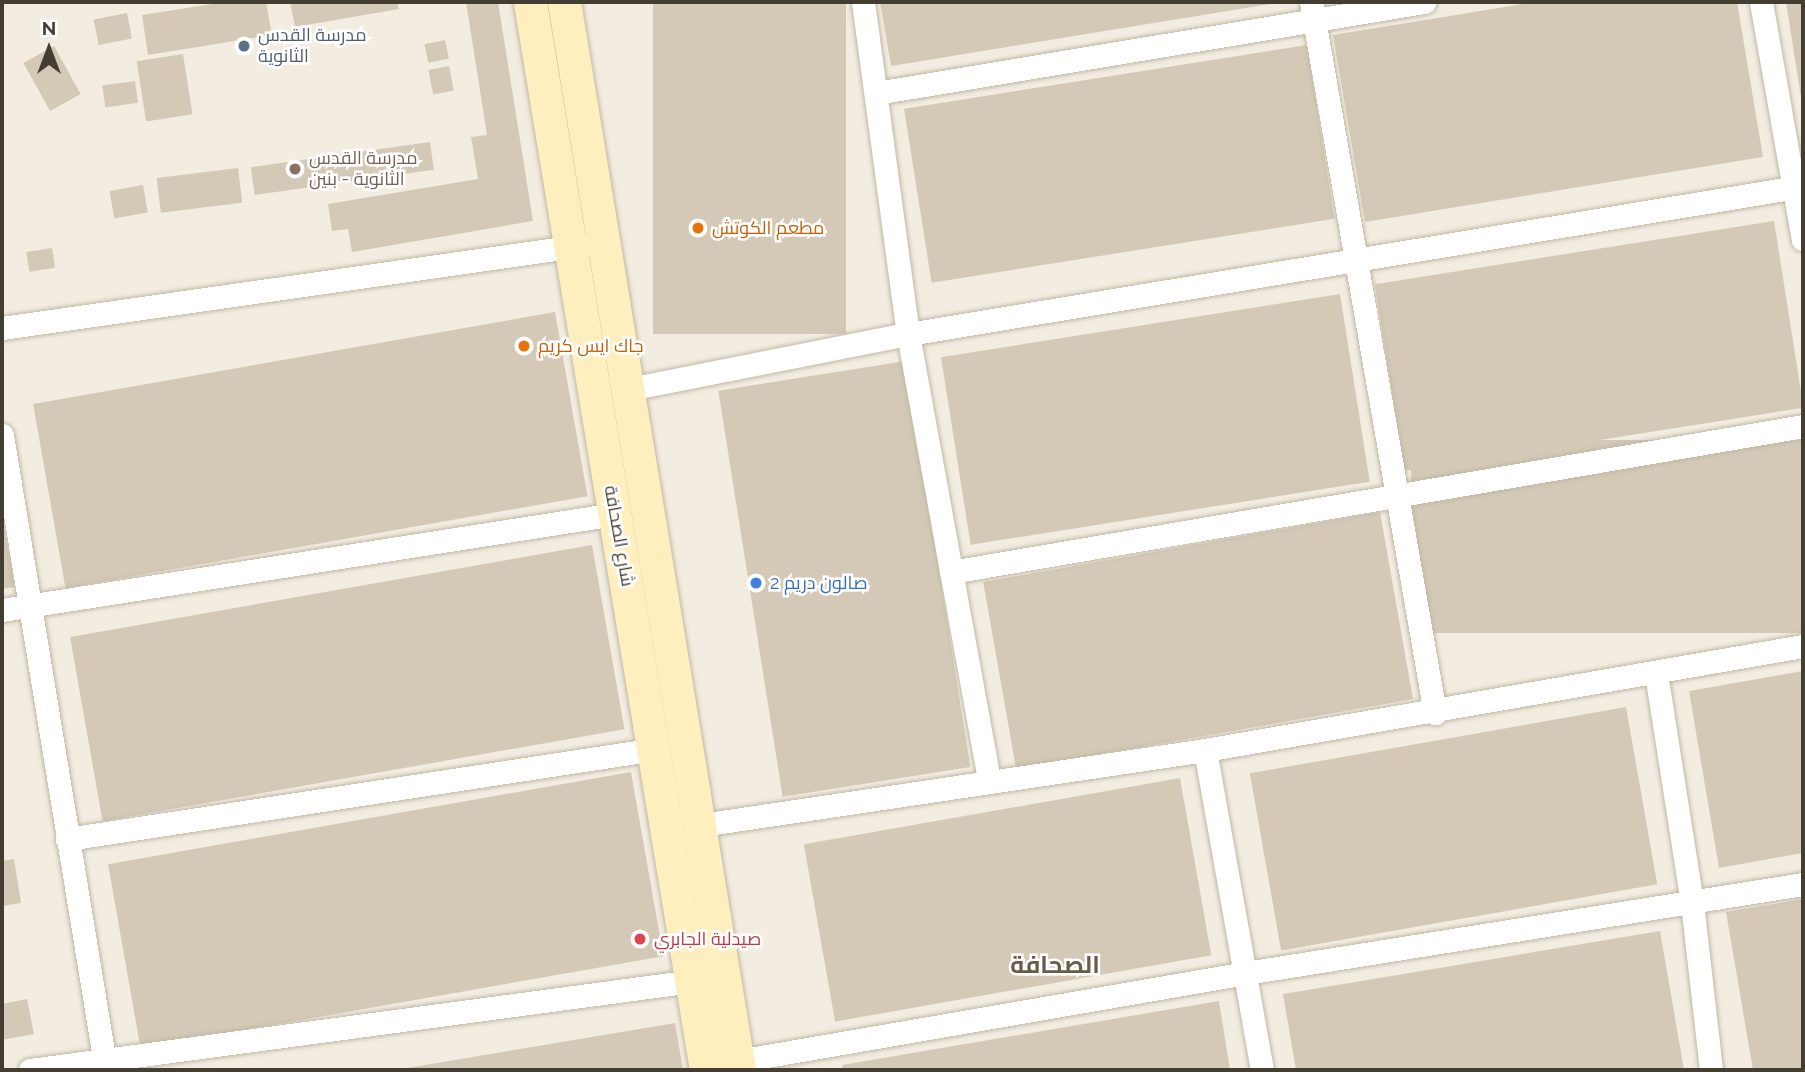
<!DOCTYPE html>
<meta charset="utf-8">
<style>
body{margin:0}
#map{position:relative;width:1805px;height:1072px;overflow:hidden;background:#f3ede1;font-family:Raleway,Cairo,sans-serif}
div>[style]{position:absolute}
.building>*{inset:0;background:#d4c9b6;transform-origin:0 0}
.roads{filter:drop-shadow(0 0 2px #c1b8a6) drop-shadow(0 0 2px #c1b8a6)}
.minor>*{height:23px;margin:-11.5px;padding:0 11.5px;transform-origin:11.5px;border-radius:11.5px;background:#fff}
.secondary>*{height:33px;margin:-16.5px;padding:0 16.5px;transform-origin:16.5px;border-radius:16.5px;background:#ffefbf}
.dots>*{width:19px;height:19px;translate:-50% -50%;box-sizing:border-box;border:4px solid #fff;border-radius:50%}
span{translate:-50% -50%;white-space:nowrap;text-align:center;line-height:1.15;-webkit-text-stroke:5px #fff;paint-order:stroke}
.service-label{font-size:18px;color:#4e5e75}
.left{translate:0 -50%;text-align:left}
.education-label{font-size:18px;color:#785e54}
.food-label{font-size:18px;color:#c56008}
.street-label{font-size:18px;color:#443d32}
.shop-label{font-size:18px;color:#366cbe}
.health-label{font-size:18px;color:#be3a42}
.district-label{font-size:24px;color:#685b48;font-weight:700}
.frame{position:absolute;inset:0;border:4px solid #443d32;pointer-events:none}
.north{position:absolute;left:14px;top:14px;width:70px;height:70px;-webkit-text-stroke:5px #fff;paint-order:stroke;rotate:0deg;font-size:19px;font-weight:700;line-height:28px;text-align:center;color:#443d32}
.north::after{content:'';display:block;margin:auto;width:24px;height:32px;background:#443d32;clip-path:polygon(50% 0,100% 100%,50% 72%,0 100%)}
</style>
<div id="map">
<div class="building">
<div style="clip-path:polygon(225px 2px,266px 2px,272px 35px,148px 55px,142px 15px)"></div>
<div style="clip-path:polygon(290px 2px,397px 2px,399px 9px,295px 27px)"></div>
<div style="clip-path:polygon(466px 2px,498px 2px,533px 221px,352px 252px,348px 229px,332px 231px,328px 204px,478px 179px,471px 137px,487px 135px)"></div>
<div style="left:653px;top:2px;width:193px;height:332px"></div>
<div style="clip-path:polygon(880px 2px,1276px 2px,1276px 3px,891px 66px)"></div>
<div style="clip-path:polygon(1535px 2px,1737px 2px,1763px 157px,1365px 222px,1333px 35px)"></div>
<div style="clip-path:polygon(1786px 2px,1803px 2px,1803px 104px,1802px 104px)"></div>
<div style="left:127px;top:13px;width:26px;height:34px;rotate:79deg"></div>
<div style="left:445px;top:40px;width:19px;height:21px;rotate:78deg"></div>
<div style="left:1307px;top:45px;width:176px;height:408px;rotate:81deg"></div>
<div style="left:54px;top:46px;width:55px;height:35px;rotate:61deg"></div>
<div style="left:183px;top:54px;width:61px;height:47px;rotate:81deg"></div>
<div style="left:449px;top:66px;width:25px;height:21px;rotate:79deg"></div>
<div style="left:135px;top:81px;width:22px;height:33px;rotate:82deg"></div>
<div style="left:430px;top:142px;width:28px;height:181px;rotate:82deg"></div>
<div style="left:238px;top:168px;width:35px;height:82px;rotate:83deg"></div>
<div style="left:143px;top:185px;width:28px;height:34px;rotate:80deg"></div>
<div style="left:1774px;top:221px;width:189px;height:404px;rotate:81deg"></div>
<div style="left:52px;top:248px;width:20px;height:26px;rotate:81deg"></div>
<div style="left:1340px;top:294px;width:190px;height:404px;rotate:81deg"></div>
<div style="left:555px;top:312px;width:187px;height:530px;rotate:80deg"></div>
<div style="left:906px;top:361px;width:411px;height:190px;rotate:81deg"></div>
<div style="left:1803px;top:440px;width:193px;height:392px;rotate:90deg"></div>
<div style="left:1380px;top:512px;width:190px;height:403px;rotate:80deg"></div>
<div style="clip-path:polygon(2px 519px,15px 587px,2px 589px)"></div>
<div style="left:592px;top:545px;width:187px;height:530px;rotate:80deg"></div>
<div style="clip-path:polygon(1803px 671px,1803px 853px,1719px 868px,1689px 691px)"></div>
<div style="left:1626px;top:707px;width:180px;height:382px;rotate:80deg"></div>
<div style="left:631px;top:772px;width:187px;height:531px;rotate:80deg"></div>
<div style="left:1180px;top:778px;width:180px;height:382px;rotate:80deg"></div>
<div style="clip-path:polygon(14px 859px,21px 903px,2px 906px,2px 861px)"></div>
<div style="clip-path:polygon(1803px 899px,1803px 1070px,1753px 1070px,1726px 912px)"></div>
<div style="clip-path:polygon(1660px 931px,1684px 1070px,1296px 1070px,1283px 994px)"></div>
<div style="clip-path:polygon(27px 999px,34px 1034px,2px 1040px,2px 1004px)"></div>
<div style="clip-path:polygon(1219px 1001px,1230px 1070px,843px 1070px,842px 1065px)"></div>
<div style="clip-path:polygon(675px 1023px,683px 1070px,401px 1070px,401px 1069px)"></div>
</div>
<div class="roads">
<div class="minor">
<div style="left:863px;top:2px;width:335px;rotate:82.3deg"></div>
<div style="left:908px;top:334px;width:454px;rotate:79.7deg"></div>
<div style="left:1311px;top:2px;width:722px;rotate:80.11deg"></div>
<div style="left:1761px;top:2px;width:241px;rotate:80deg"></div>
<div style="left:876px;top:93px;width:556px;rotate:-9.43deg"></div>
<div style="left:2px;top:328px;width:588px;rotate:-8.12deg"></div>
<div style="left:629px;top:389px;width:284px;rotate:-11.2deg"></div>
<div style="left:908px;top:334px;width:907px;rotate:-9.39deg"></div>
<div style="left:2px;top:435px;width:643px;rotate:80.7deg"></div>
<div style="left:951px;top:572px;width:864px;rotate:-9.72deg"></div>
<div style="left:2px;top:610px;width:620px;rotate:-8.9deg"></div>
<div style="left:1656px;top:673px;width:233px;rotate:81.1deg"></div>
<div style="left:1692px;top:903px;width:168px;rotate:83.5deg"></div>
<div style="left:1205px;top:750px;width:325px;rotate:79.9deg"></div>
<div style="left:701px;top:825px;width:510px;rotate:-8.46deg"></div>
<div style="left:1205px;top:750px;width:607px;rotate:-9.87deg"></div>
<div style="left:67px;top:839px;width:596px;rotate:-8.69deg"></div>
<div style="left:738px;top:1061px;width:516px;rotate:-9.83deg"></div>
<div style="left:1246px;top:973px;width:564px;rotate:-9.08deg"></div>
<div style="left:30px;top:1070px;width:669px;rotate:-7.65deg"></div>
</div>
<div class="secondary">
<div style="left:530px;top:2px;width:1082px;rotate:80.64deg"></div>
<div style="left:564px;top:2px;width:1082px;rotate:80.69deg"></div>
</div>
</div>
<div class="dots">
<div style="left:244px;top:46px;background:#5c6f8a"></div>
<div style="left:295px;top:169px;background:#8d6e63"></div>
<div style="left:698px;top:228px;background:#e8710a"></div>
<div style="left:524px;top:346px;background:#e8710a"></div>
<div style="left:756px;top:583px;background:#3f7fe0"></div>
<div style="left:640px;top:939px;background:#e0444e"></div>
</div>
<div class="service-label">
<span class="left" style="left:258px;top:46px">مدرسة القدس<br>الثانوية</span>
</div>
<div class="education-label">
<span class="left" style="left:309px;top:169px">مدرسة القدس<br>الثانوية - بنين</span>
</div>
<div class="food-label">
<span class="left" style="left:712px;top:228px">مطعم الكوتش</span>
<span class="left" style="left:538px;top:346px">جاك ايس كريم</span>
</div>
<div class="street-label">
<span style="left:619px;top:536px;rotate:80deg">شارع الصحافة</span>
</div>
<div class="shop-label">
<span class="left" style="left:770px;top:583px">صالون دريم 2</span>
</div>
<div class="health-label">
<span class="left" style="left:654px;top:939px">صيدلية الجابري</span>
</div>
<div class="district-label">
<span style="left:1055px;top:965px">الصحافة</span>
</div>
<div class="frame"></div>
<div class="north">N</div>
</div>
